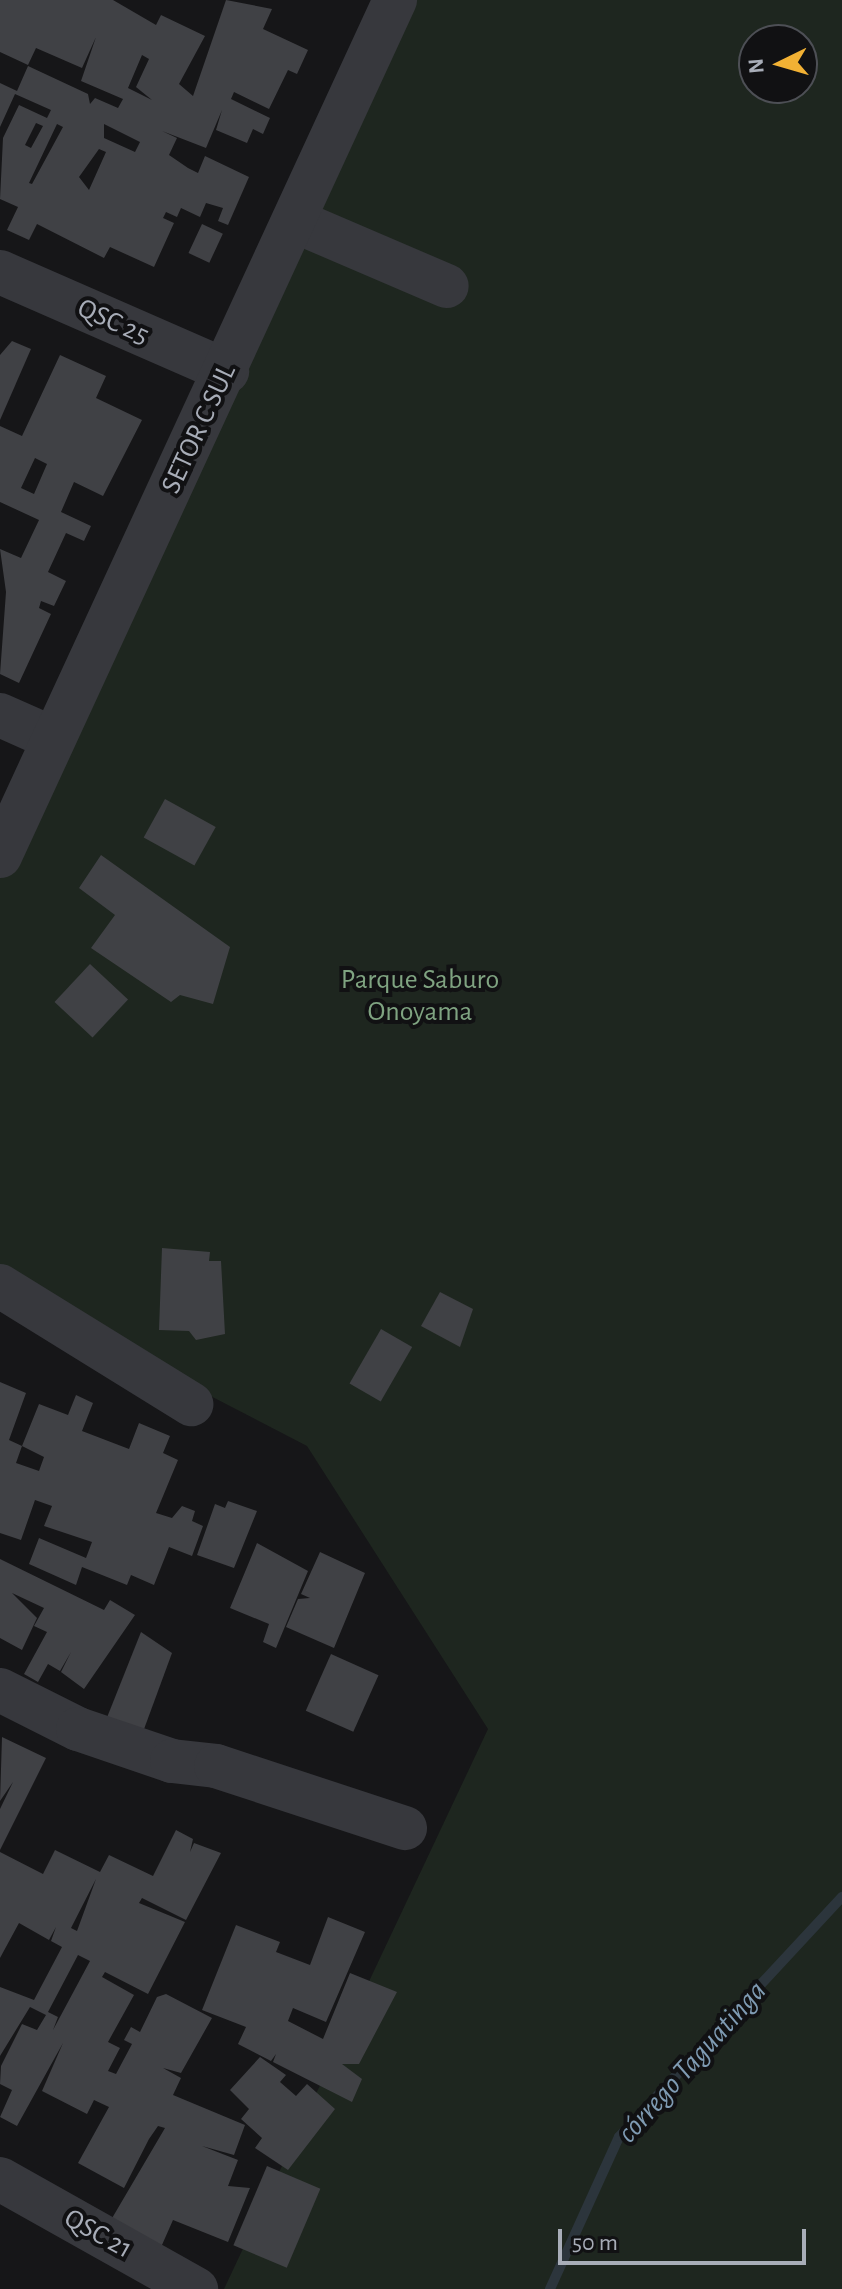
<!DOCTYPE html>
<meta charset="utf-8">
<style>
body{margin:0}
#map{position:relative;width:842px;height:2289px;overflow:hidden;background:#161618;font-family:"Alegreya Sans",sans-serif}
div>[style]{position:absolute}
.green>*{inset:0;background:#1e261f}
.stream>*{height:10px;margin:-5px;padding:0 5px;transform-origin:5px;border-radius:5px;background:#2c353c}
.building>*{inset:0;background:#404145;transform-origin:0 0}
.minor>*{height:44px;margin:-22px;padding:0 22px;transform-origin:22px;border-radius:22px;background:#37383d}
span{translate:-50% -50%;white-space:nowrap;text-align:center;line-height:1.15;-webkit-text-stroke:8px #111113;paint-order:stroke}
.street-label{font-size:28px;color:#a8adb8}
.park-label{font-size:28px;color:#7fa381}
.water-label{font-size:30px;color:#7f9bb3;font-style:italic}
.north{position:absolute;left:738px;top:24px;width:80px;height:80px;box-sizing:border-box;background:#111113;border:2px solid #4d4f55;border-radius:50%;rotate:265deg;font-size:22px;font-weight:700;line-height:32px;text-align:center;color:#a8adb8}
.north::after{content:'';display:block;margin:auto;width:28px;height:36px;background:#f2b134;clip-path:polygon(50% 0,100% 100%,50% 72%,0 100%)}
.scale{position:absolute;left:558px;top:2229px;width:248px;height:36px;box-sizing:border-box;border:4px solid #a8adb8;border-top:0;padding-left:10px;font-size:24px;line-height:28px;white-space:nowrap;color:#a8adb8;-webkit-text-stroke:6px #111113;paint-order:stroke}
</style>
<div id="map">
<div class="green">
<div style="clip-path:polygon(evenodd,406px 0,842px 0,842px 2289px,224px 2289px,488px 1729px,307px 1446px,0 1287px,0 832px,406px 0,754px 40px,802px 40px,802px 88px,754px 88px,754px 40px)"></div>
</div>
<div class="stream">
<div style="left:550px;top:2289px;width:167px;rotate:-65.6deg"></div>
<div style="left:619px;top:2137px;width:328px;rotate:-47.1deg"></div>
</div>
<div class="building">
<div style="clip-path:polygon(evenodd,0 0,113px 0,156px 25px,161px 15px,205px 36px,179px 84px,193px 96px,226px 0,272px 9px,263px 29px,308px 50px,297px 74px,288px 70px,269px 109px,234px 92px,231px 99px,270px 118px,263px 134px,253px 129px,247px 143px,216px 130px,222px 110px,206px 148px,162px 131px,177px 138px,169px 155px,188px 168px,198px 173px,205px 156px,249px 177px,228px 225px,218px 221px,223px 208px,206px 203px,200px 217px,181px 208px,177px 217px,166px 212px,163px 218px,174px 223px,154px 267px,110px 247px,104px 258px,37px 224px,29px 240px,7px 230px,18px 207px,0 199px,3px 138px,19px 105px,47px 118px,51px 110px,15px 94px,0 127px,0 83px,17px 91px,28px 66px,88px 94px,90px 104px,95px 98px,118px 108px,123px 99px,81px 81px,96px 37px,82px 68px,36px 48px,28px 65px,0 52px,0 0,142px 55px,149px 59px,136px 87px,152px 100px,128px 88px,142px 55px,0 0,36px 123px,43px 126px,31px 148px,25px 145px,36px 123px,0 0,57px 124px,63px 127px,32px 184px,29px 183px,57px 124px,0 0,104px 124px,140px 142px,135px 152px,104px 138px,104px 124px,0 0,99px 149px,106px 152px,89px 190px,79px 177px,99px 149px)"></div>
<div style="left:202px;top:224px;width:23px;height:32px;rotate:25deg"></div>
<div style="clip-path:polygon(12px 341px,31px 349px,0 420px,0 355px)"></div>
<div style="clip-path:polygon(evenodd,60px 355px,106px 376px,96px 398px,142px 420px,103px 496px,74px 482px,61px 512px,91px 526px,84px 541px,66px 533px,48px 572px,66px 581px,54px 606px,41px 601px,39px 608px,51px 614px,19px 683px,0 674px,6px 592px,0 549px,21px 558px,39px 520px,0 502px,0 426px,22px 436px,60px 355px,35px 458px,47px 464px,34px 494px,21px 488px,35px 458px)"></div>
<div style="left:165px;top:799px;width:58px;height:44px;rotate:29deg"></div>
<div style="clip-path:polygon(101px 855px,230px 947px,213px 1004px,180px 995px,171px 1002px,91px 948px,115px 915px,79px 888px)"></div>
<div style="left:90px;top:964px;width:52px;height:52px;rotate:43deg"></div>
<div style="clip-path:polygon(162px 1248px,210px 1252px,209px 1261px,221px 1261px,225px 1334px,196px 1340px,189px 1331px,159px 1330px)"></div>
<div style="clip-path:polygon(440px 1292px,473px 1309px,460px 1347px,421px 1326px)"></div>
<div style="left:381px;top:1329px;width:36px;height:63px;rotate:30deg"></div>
<div style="clip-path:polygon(0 1382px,26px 1393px,9px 1440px,22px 1446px,16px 1463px,39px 1471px,44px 1457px,22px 1446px,39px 1404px,68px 1415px,76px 1395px,93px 1403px,82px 1431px,129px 1449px,139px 1423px,170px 1436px,163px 1453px,178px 1460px,156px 1513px,172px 1518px,182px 1506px,195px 1511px,192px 1521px,203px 1526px,192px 1556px,169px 1547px,154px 1585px,131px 1575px,127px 1585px,82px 1567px,76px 1585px,29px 1564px,39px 1538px,86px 1558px,92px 1542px,44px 1526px,52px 1506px,35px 1500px,21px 1540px,0 1533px)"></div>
<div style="clip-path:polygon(228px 1501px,257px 1511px,234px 1568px,197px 1555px,215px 1504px,225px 1508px)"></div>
<div style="clip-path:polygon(257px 1543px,308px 1571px,276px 1648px,263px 1642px,269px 1624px,230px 1608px)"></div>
<div style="clip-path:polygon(320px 1552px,365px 1573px,334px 1648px,286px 1627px,298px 1599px,310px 1598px,301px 1594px)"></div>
<div style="clip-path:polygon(0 1559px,104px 1610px,110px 1600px,135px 1615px,84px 1689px,61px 1672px,71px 1652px,60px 1671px,48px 1664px,38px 1682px,24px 1674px,47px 1632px,34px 1626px,44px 1608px,12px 1593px,37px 1618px,22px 1650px,0 1638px)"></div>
<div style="clip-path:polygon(141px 1632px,172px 1653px,140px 1740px,104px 1725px)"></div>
<div style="left:331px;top:1654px;width:52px;height:62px;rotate:24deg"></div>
<div style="clip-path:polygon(2px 1737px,46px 1758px,0 1850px,0 1809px,13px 1782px,0 1801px)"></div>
<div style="clip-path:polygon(evenodd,176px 1830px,193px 1839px,190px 1852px,194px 1843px,221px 1853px,186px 1920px,142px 1898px,139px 1903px,185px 1922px,148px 1994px,105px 1972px,102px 1977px,134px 1995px,108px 2042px,120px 2048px,108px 2071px,116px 2074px,132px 2044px,124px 2040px,131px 2027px,140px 2032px,157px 1997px,166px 1994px,212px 2018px,181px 2073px,163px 2068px,181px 2078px,173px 2095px,245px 2125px,234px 2155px,202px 2146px,238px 2160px,228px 2186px,250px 2188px,228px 2242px,173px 2220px,158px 2254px,108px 2225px,165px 2128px,158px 2126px,149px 2139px,124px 2188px,78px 2163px,109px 2107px,94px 2100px,87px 2114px,42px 2091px,63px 2043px,17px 2126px,0 2117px,12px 2090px,0 2084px,1px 2066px,22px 2024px,37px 2030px,46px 2015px,30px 2007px,0 2056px,0 1987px,34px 2000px,62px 1947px,51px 1941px,56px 1927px,49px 1940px,19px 1923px,0 1958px,0 1852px,43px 1874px,55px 1850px,100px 1872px,109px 1855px,153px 1876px,176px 1830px,96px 1879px,77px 1931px,71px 1928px,96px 1879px,176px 1830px,78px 1955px,90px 1961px,53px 2030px,58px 2017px,48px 2012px,78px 1955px)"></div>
<div style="clip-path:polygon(328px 1917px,365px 1932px,326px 2022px,293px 2008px,288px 2021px,323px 2039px,350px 1973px,397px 1992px,359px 2064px,342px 2064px,362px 2079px,352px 2102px,273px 2062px,276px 2054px,271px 2061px,238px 2044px,246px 2027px,202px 2010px,236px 1925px,280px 1942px,276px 1952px,310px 1965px)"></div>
<div style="clip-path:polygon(260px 2057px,286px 2075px,280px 2082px,296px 2096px,307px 2084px,335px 2109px,288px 2170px,255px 2148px,262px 2138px,241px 2119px,249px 2109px,230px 2090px)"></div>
<div style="left:267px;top:2166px;width:58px;height:86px;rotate:23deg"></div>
</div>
<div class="minor">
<div style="left:295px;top:221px;width:165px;rotate:23.2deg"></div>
<div style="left:0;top:272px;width:248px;rotate:23.6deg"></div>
<div style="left:0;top:715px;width:57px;rotate:23.9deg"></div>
<div style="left:0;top:856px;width:943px;rotate:-65.23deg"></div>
<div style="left:0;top:1286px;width:225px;rotate:31.7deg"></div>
<div style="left:0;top:1690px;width:87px;rotate:26.6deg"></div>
<div style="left:78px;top:1729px;width:99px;rotate:18.8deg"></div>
<div style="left:172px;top:1761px;width:44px;rotate:6.5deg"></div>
<div style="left:216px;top:1766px;width:199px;rotate:18.2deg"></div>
<div style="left:0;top:2179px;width:225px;rotate:29.3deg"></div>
</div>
<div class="street-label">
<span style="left:113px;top:322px;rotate:24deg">QSC 25</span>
<span style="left:199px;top:429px;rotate:-65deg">SETOR C SUL</span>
<span style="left:98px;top:2234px;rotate:29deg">QSC 21</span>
</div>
<div class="park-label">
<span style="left:420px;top:996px">Parque Saburo<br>Onoyama</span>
</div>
<div class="water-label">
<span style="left:692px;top:2062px;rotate:-48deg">córrego Taguatinga</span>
</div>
<div class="north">N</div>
<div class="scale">50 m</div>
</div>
